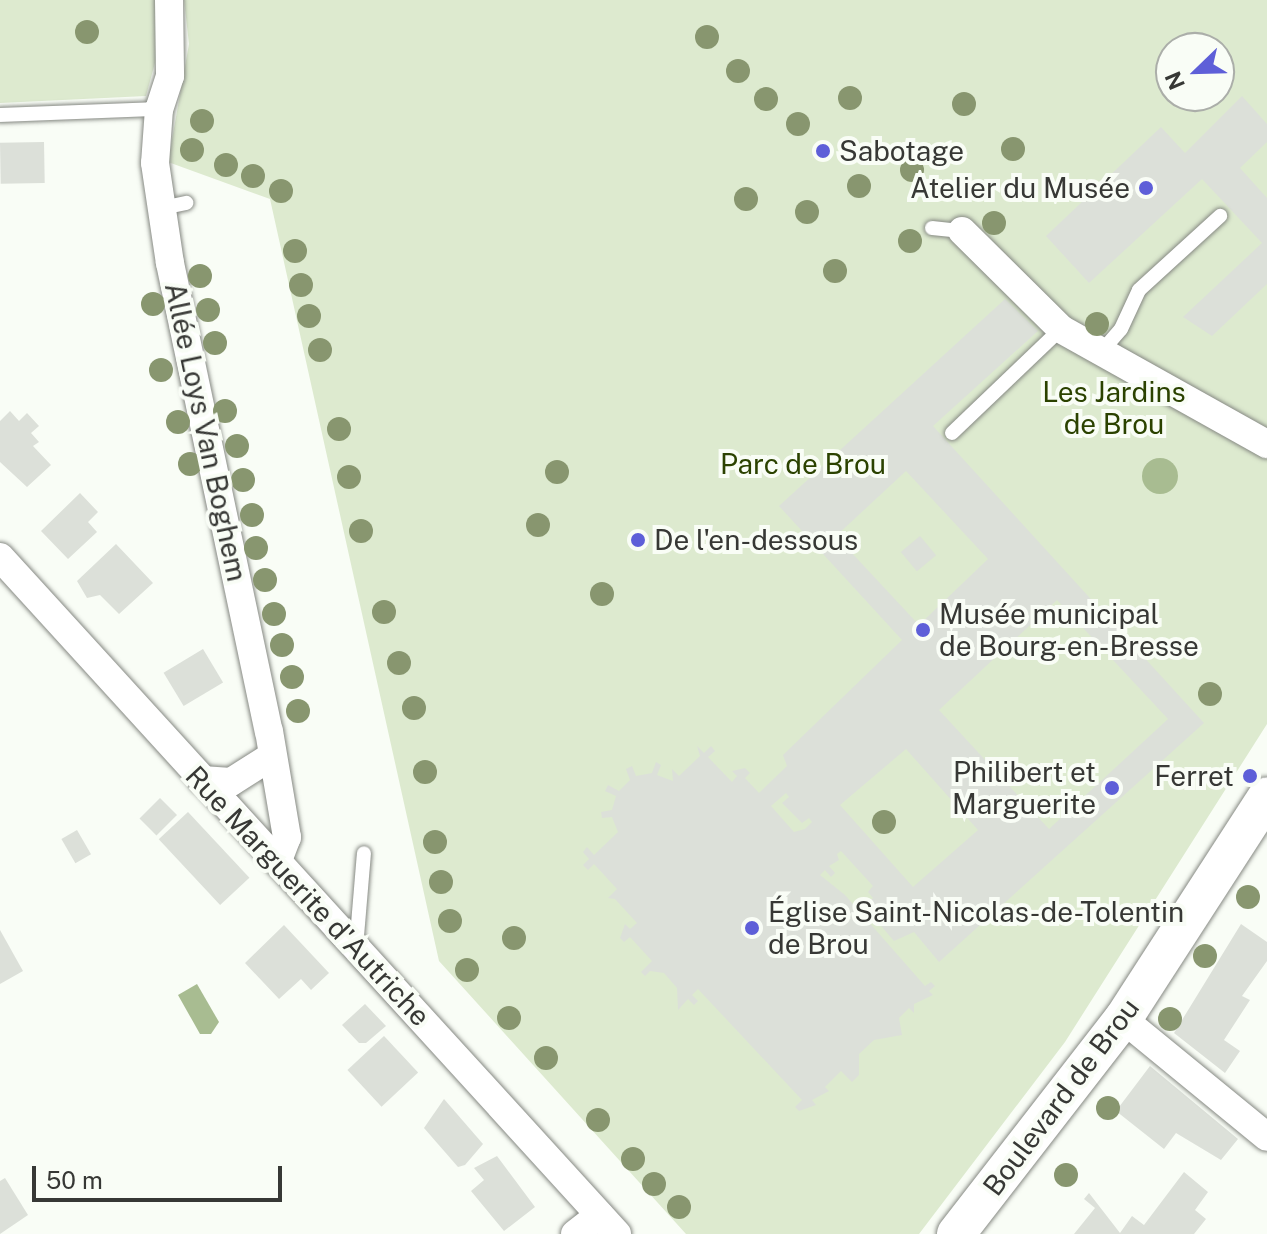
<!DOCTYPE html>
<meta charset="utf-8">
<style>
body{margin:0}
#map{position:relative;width:1267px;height:1234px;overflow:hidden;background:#f9fdf6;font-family:"Public Sans",sans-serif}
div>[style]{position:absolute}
.green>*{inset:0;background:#ddeacf}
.water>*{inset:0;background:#a8bc91}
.round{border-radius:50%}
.building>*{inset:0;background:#dce0d9;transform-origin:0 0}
.roads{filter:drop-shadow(0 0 2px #868983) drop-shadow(0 0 2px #868983)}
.service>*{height:14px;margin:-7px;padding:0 7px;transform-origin:7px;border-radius:7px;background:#fff}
.minor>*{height:28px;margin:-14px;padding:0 14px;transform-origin:14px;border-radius:14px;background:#fff}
.secondary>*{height:38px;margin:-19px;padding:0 19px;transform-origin:19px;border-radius:19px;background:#fff}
.trees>*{width:24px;height:24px;margin:-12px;border-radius:50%;background:#88966f}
.dots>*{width:22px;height:22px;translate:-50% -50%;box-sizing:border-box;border:4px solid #f9fdf6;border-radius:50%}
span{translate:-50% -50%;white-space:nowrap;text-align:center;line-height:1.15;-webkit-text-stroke:8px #f9fdf6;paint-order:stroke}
.poi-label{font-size:28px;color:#373835}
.left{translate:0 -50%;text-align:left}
.right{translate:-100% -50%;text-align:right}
.park-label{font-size:28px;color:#2b4200}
.street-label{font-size:28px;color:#373835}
.north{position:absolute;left:1155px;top:32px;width:80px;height:80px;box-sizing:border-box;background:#f9fdf6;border:2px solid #abaea9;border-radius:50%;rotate:247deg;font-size:22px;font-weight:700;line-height:32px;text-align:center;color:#373835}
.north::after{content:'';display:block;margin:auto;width:28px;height:36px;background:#5e5fd8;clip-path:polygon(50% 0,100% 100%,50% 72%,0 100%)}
.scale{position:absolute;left:32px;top:1166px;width:250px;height:36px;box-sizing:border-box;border:4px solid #373835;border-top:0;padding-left:10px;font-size:24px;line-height:28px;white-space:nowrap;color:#373835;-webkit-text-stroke:6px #f9fdf6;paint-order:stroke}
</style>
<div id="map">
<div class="green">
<div style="clip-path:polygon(0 0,157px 0,162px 37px,146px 96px,0 103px)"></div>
<div style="clip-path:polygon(evenodd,184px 0,1267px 0,1267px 724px,1065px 1042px,919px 1234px,686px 1234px,439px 961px,270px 199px,168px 162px,189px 44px,184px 0,1171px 48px,1219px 48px,1219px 96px,1171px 96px,1171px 48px)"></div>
</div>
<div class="water">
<div class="round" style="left:1142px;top:458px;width:36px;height:36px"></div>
<div style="clip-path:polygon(197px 984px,219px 1022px,211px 1034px,200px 1034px,178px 995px)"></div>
</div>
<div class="building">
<div style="clip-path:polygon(1242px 96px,1267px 124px,1267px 142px,1240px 168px,1267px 198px,1267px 284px,1212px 336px,1183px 317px,1262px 243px,1202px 179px,1089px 283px,1046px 236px,1161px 127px,1185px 153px)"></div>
<div style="left:44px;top:142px;width:41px;height:44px;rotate:89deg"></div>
<div style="clip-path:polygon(evenodd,1005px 299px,1038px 331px,933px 426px,1204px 723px,939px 962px,914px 932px,894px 941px,864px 906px,873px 898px,868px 892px,873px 886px,841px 851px,837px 854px,839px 860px,829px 866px,835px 873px,831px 877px,825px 870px,820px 875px,845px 895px,925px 986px,931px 982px,935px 986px,929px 991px,933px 995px,914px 1004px,914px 1013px,909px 1008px,899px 1018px,902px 1035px,874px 1040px,859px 1054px,859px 1075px,852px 1082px,841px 1071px,825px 1087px,829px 1091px,812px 1100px,816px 1105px,799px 1111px,795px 1107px,802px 1100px,698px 989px,692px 995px,698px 1001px,694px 1005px,688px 999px,678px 1010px,677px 988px,664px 973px,650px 971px,645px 976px,641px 972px,652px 961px,630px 937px,624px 942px,620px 938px,625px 924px,630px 929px,637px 923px,615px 899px,608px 898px,617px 889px,594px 864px,588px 870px,583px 865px,589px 859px,583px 852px,587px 847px,594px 855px,618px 832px,612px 817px,602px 818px,601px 812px,612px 810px,616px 796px,605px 791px,608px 785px,619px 791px,630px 780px,626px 769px,632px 766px,636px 776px,652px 773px,656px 762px,661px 765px,657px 775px,673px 781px,672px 769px,679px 776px,700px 756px,697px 746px,704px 753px,711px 746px,715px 751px,708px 757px,732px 782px,737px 776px,732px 771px,745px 768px,750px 773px,745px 778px,759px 793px,787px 766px,783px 755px,902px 640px,779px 506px,1005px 299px,906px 471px,988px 559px,919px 625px,836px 536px,906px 471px,1005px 299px,1057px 600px,1168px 719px,1049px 829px,939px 710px,1057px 600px,1005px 299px,906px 749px,978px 830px,913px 887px,840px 805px,906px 749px,1005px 299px,786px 793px,789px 797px,782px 803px,802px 823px,809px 818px,812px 822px,805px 829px,794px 832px,771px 806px,786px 793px)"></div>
<div style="clip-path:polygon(10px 411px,19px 421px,27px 413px,39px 426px,31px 433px,39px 442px,33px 446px,51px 465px,27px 487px,0 462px,0 421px)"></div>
<div style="clip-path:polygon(80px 493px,98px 512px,88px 522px,97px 532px,68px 559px,41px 531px)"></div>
<div style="left:920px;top:536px;width:25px;height:25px;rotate:50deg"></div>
<div style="clip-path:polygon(116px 544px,153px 583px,119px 614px,100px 595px,87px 598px,77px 581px)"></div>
<div style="left:203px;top:649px;width:39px;height:46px;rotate:59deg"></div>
<div style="left:160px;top:798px;width:24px;height:29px;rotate:45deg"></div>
<div style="left:188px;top:812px;width:90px;height:40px;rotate:47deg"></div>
<div style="left:77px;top:830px;width:28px;height:18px;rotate:60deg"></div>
<div style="clip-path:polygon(1241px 924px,1267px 942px,1267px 961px,1242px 996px,1250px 1000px,1224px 1040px,1240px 1051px,1225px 1073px,1174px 1033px)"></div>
<div style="clip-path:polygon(284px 925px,329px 973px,311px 990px,301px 979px,279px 999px,245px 963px)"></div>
<div style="clip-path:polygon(0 930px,23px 971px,0 984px)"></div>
<div style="clip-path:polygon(365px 1004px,386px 1026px,366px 1043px,359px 1043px,342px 1025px)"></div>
<div style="left:384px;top:1036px;width:50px;height:50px;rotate:47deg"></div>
<div style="clip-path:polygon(1150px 1066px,1238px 1139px,1221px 1160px,1176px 1133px,1164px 1149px,1116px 1111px)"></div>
<div style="clip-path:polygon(444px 1099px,483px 1144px,465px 1165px,458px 1167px,424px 1128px)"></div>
<div style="clip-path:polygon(497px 1156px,535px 1207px,504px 1231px,471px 1191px,484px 1180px,474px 1168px)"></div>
<div style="clip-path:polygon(1184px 1172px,1208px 1192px,1195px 1210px,1206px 1219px,1194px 1234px,1074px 1234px,1095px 1208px,1084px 1199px,1089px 1193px,1120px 1233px,1132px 1216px,1144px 1225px)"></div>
<div style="clip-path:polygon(5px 1178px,28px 1215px,0 1234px,0 1181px)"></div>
</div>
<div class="roads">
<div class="service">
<div style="left:0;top:115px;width:159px;rotate:-2.2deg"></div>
<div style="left:162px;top:208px;width:25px;rotate:-12deg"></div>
<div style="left:932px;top:228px;width:30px;rotate:6deg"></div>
<div style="left:1101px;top:352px;width:30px;rotate:-49deg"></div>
<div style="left:1121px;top:329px;width:43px;rotate:-65.2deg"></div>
<div style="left:1139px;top:290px;width:110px;rotate:-42.4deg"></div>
<div style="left:952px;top:433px;width:151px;rotate:-43.7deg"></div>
<div style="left:356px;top:948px;width:95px;rotate:-85.2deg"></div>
</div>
<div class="minor">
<div style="left:169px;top:0;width:76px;rotate:89.2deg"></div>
<div style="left:170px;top:76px;width:35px;rotate:108deg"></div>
<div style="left:159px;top:109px;width:54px;rotate:94.2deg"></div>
<div style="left:155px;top:163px;width:101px;rotate:81.5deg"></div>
<div style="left:170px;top:263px;width:478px;rotate:78.1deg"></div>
<div style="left:269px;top:731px;width:108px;rotate:80.4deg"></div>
<div style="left:287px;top:837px;width:26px;rotate:111deg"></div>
<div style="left:962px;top:231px;width:139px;rotate:44.7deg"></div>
<div style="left:1061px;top:329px;width:236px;rotate:29.2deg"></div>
<div style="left:0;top:557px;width:916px;rotate:47.65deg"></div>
<div style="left:202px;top:780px;width:29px;rotate:4deg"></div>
<div style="left:231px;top:782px;width:49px;rotate:-32.4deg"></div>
<div style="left:1123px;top:1019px;width:186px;rotate:39.3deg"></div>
<div style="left:575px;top:1234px;width:31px;rotate:-38deg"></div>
</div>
<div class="secondary">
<div style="left:956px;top:1234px;width:272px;rotate:-52.2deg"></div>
<div style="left:1123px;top:1019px;width:265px;rotate:-57.1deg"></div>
</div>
</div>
<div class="trees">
<div style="left:87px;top:32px"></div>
<div style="left:707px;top:37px"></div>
<div style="left:738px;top:71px"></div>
<div style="left:850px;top:98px"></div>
<div style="left:766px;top:99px"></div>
<div style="left:964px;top:104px"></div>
<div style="left:202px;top:121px"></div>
<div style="left:798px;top:124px"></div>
<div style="left:1013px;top:149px"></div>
<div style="left:192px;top:150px"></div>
<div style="left:226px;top:165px"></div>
<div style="left:912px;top:170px"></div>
<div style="left:253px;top:176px"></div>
<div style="left:859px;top:186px"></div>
<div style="left:281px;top:191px"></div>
<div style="left:746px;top:199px"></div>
<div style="left:807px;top:212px"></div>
<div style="left:994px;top:223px"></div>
<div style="left:910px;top:241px"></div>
<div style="left:295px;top:251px"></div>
<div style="left:835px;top:271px"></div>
<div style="left:200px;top:276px"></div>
<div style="left:301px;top:285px"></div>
<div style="left:153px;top:304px"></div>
<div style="left:208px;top:310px"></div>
<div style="left:309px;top:316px"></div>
<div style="left:1097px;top:324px"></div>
<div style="left:215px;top:343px"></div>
<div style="left:320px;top:350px"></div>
<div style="left:161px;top:370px"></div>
<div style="left:225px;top:411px"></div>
<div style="left:178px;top:422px"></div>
<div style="left:339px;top:429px"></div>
<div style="left:237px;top:446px"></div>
<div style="left:190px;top:464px"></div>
<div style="left:557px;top:472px"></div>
<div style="left:349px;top:477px"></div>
<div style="left:243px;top:480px"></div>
<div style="left:252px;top:515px"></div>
<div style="left:538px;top:525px"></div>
<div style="left:361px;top:531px"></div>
<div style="left:256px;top:548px"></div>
<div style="left:265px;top:580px"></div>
<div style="left:602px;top:594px"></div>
<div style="left:384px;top:612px"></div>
<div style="left:274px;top:614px"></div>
<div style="left:282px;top:645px"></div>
<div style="left:399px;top:663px"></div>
<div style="left:292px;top:677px"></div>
<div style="left:1210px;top:694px"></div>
<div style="left:414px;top:708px"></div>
<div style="left:298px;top:711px"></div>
<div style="left:425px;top:772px"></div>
<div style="left:884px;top:822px"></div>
<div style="left:435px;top:842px"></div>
<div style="left:441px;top:882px"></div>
<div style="left:1248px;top:897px"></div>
<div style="left:450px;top:921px"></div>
<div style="left:514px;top:938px"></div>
<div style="left:1205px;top:956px"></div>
<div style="left:467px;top:970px"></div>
<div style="left:509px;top:1018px"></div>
<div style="left:1170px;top:1019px"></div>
<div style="left:546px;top:1058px"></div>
<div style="left:1108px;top:1108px"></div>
<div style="left:598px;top:1120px"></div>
<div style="left:633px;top:1159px"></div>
<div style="left:1066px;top:1175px"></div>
<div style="left:654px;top:1184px"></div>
<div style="left:679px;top:1207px"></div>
</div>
<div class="dots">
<div style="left:823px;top:151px;background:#5e5fd8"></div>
<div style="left:1146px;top:188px;background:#5e5fd8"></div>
<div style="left:638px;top:540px;background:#5e5fd8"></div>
<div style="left:923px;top:630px;background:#5e5fd8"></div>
<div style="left:1250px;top:776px;background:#5e5fd8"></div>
<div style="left:1112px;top:788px;background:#5e5fd8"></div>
<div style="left:752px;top:928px;background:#5e5fd8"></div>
</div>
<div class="poi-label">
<span class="left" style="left:839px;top:151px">Sabotage</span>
<span class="right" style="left:1130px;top:188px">Atelier du Musée</span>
<span class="left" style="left:654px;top:540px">De l'en-dessous</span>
<span class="left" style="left:939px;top:630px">Musée municipal<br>de Bourg-en-Bresse</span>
<span class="right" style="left:1096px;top:788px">Philibert et<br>Marguerite</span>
<span class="right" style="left:1234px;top:776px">Ferret</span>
<span class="left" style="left:768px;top:928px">Église Saint-Nicolas-de-Tolentin<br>de Brou</span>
</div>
<div class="park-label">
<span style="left:1114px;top:408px">Les Jardins<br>de Brou</span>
<span style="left:803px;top:464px">Parc de Brou</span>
</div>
<div class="street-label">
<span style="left:206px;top:432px;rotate:78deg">Allée Loys Van Boghem</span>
<span style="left:308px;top:896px;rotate:47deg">Rue Marguerite d'Autriche</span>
<span style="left:1061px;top:1097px;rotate:-53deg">Boulevard de Brou</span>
</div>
<div class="north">N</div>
<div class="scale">50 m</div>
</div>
